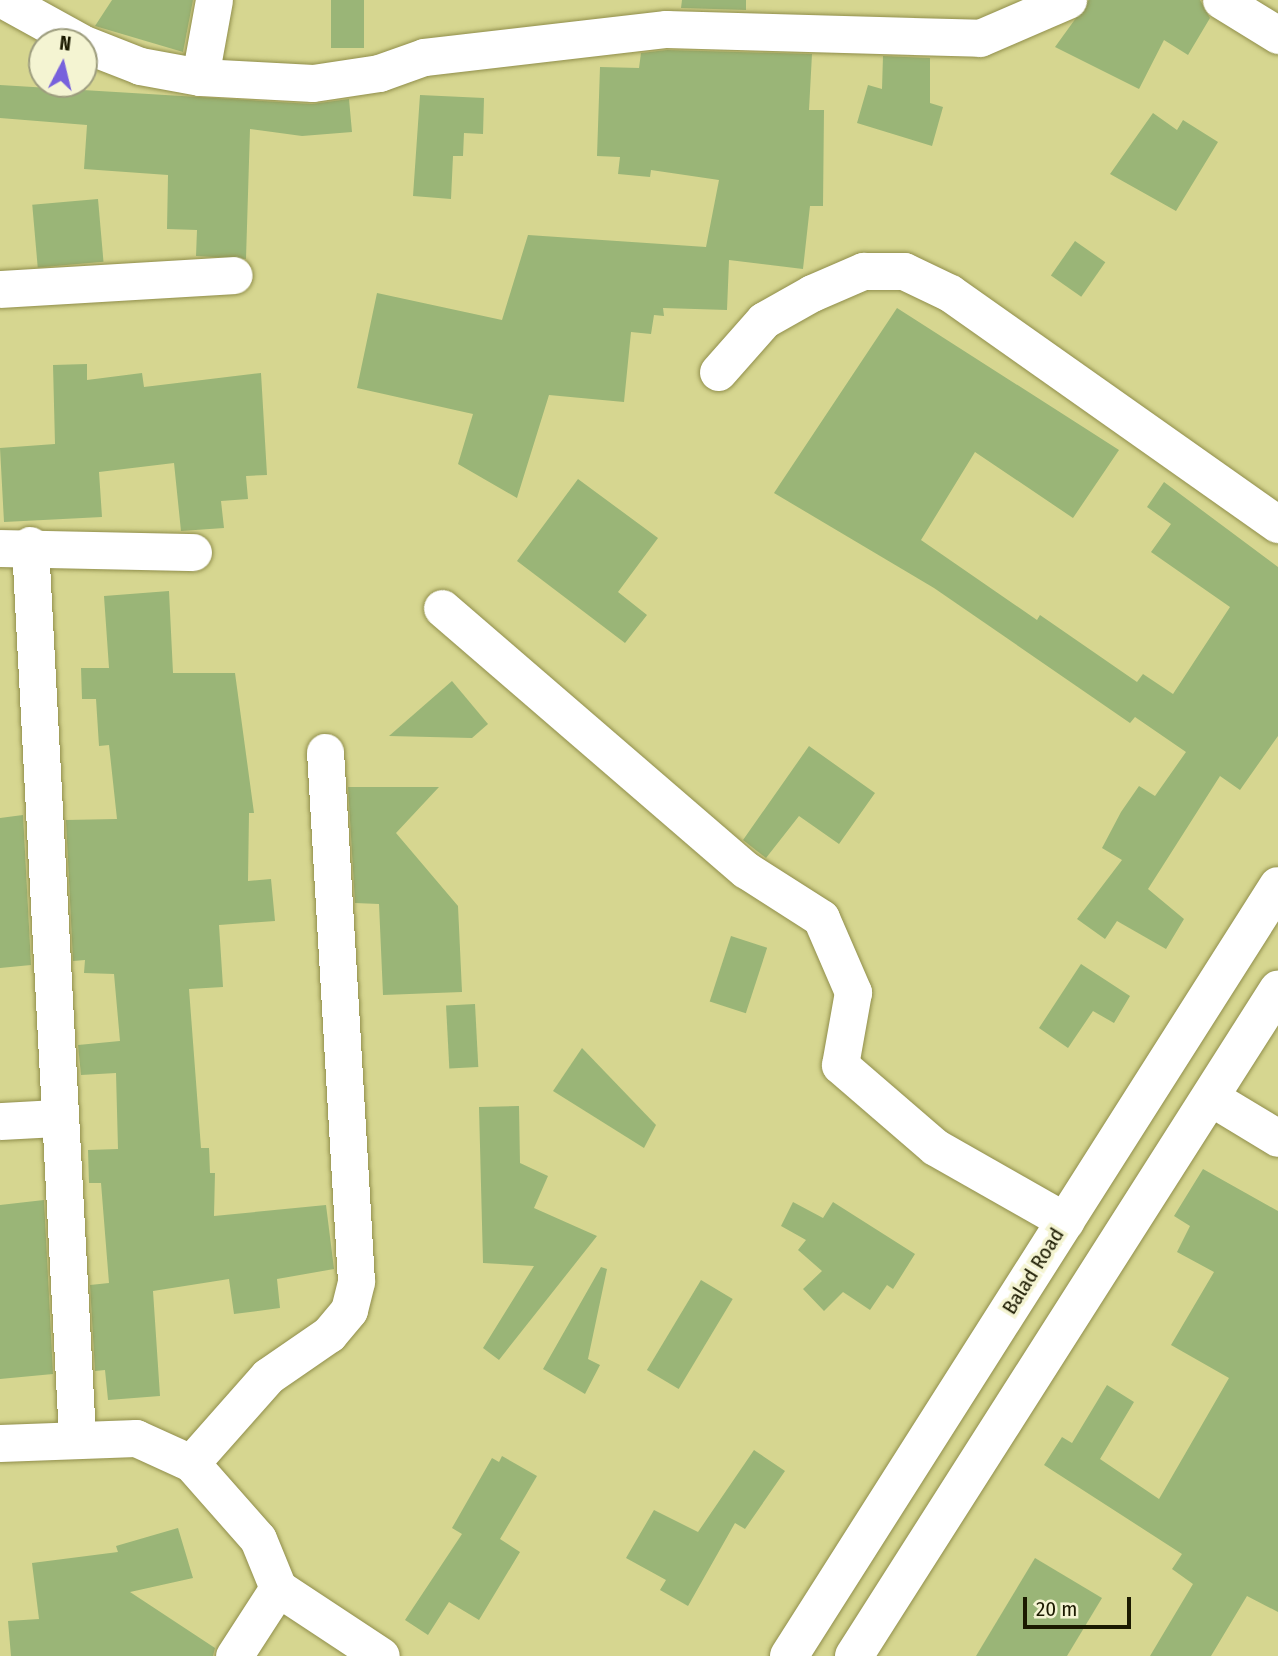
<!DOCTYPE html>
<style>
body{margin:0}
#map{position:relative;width:1278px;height:1656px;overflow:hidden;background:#d6d690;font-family:"Fira Sans Condensed",sans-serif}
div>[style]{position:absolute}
.building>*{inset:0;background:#9ab577;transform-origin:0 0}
.roads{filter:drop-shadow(0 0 2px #908e4b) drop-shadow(0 0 2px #908e4b)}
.minor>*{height:37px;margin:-18.5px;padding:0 18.5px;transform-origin:18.5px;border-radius:18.5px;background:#fff}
.highway>*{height:38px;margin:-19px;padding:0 19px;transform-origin:19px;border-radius:19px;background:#fff}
span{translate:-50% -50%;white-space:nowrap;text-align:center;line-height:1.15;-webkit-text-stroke:7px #f4f4d2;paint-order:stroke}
.street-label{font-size:21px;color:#1b1a00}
.north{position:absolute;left:28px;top:28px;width:70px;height:70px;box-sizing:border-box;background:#f4f4d2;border:2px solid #9d9d7e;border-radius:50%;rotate:7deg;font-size:19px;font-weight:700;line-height:28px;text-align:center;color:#1b1a00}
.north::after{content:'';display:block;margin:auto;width:24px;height:32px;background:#7761dc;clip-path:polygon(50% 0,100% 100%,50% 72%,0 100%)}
.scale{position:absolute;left:1023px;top:1597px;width:108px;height:32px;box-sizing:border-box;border:4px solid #1b1a00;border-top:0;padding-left:9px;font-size:21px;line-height:24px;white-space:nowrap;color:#1b1a00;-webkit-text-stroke:5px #f4f4d2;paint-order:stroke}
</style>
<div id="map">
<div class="building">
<div style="clip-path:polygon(112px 0,193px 0,183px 52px,95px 26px)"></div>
<div style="left:331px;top:0;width:33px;height:48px"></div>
<div style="clip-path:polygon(682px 0,746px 0,746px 10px,681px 8px)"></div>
<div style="clip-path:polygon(1089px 0,1200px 0,1210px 18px,1188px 55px,1164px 40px,1139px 89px,1055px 47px)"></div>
<div style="clip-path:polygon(667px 50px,812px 54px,809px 110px,824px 110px,823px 206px,810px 206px,803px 269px,729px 260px,727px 310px,663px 308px,664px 316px,654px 315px,651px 334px,631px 332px,624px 402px,549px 395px,517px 498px,458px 464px,473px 414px,357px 388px,377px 293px,502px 320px,528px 235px,706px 247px,719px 180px,651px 170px,650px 177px,618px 174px,620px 157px,597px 156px,600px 67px,639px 68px,641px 53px)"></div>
<div style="clip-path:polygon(883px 56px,930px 58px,930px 103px,943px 107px,932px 146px,857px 123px,868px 85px,882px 89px)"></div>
<div style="clip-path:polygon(0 85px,312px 104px,349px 99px,352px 132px,302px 136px,250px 129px,246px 259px,196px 256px,197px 230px,167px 229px,168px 175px,84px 169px,87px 125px,0 118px)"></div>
<div style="clip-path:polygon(420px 95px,484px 98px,483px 134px,464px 133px,463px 156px,453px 156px,451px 199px,413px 196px)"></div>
<div style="clip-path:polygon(1153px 113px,1177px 130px,1183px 120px,1218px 142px,1176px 211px,1110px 174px)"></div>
<div style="left:98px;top:199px;width:63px;height:66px;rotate:85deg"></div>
<div style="left:1075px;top:241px;width:37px;height:42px;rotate:35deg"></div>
<div style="clip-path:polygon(897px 308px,1119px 450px,1073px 518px,975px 452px,921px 540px,1037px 620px,1040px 615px,1137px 682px,1143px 674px,1173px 694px,1230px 607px,1151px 552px,1171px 524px,1147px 507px,1164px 482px,1278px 567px,1278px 736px,1240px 790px,1220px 776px,1148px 889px,1184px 919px,1166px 949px,1117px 921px,1105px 939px,1077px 919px,1122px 860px,1102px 848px,1121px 812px,1139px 786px,1155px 796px,1186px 752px,1135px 717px,1130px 723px,934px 588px,774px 493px)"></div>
<div style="clip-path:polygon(87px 364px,87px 380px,142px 373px,144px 387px,261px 373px,267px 475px,246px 476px,248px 499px,221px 501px,224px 528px,181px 531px,174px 463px,99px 472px,102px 517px,4px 522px,0 448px,55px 444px,53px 365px)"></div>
<div style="clip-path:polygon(578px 479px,658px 538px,618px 592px,647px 615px,625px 643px,517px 561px)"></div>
<div style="clip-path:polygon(169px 591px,173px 673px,235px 673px,254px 813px,249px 813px,248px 881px,271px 879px,275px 921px,219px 925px,223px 987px,189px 989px,201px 1148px,209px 1148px,210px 1173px,215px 1173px,214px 1216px,326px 1205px,334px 1269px,277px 1279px,280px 1308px,234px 1314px,229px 1279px,153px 1291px,160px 1396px,108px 1400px,105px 1370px,95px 1371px,90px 1285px,109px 1283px,101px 1183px,89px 1183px,88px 1150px,118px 1149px,116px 1073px,81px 1075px,78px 1045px,120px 1041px,114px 974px,84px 973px,85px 960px,73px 961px,66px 820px,117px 819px,109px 745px,99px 746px,96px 699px,82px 699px,81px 668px,109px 668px,104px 596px)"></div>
<div style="clip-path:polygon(452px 681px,488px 724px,472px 738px,389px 736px)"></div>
<div style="clip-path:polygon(809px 746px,875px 793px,839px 844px,799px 816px,766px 858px,743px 840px)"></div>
<div style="clip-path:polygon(348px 787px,439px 787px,396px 833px,458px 906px,462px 992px,383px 995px,379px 904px,355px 903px)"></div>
<div style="clip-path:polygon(23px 815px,31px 965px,0 968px,0 818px)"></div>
<div style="left:731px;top:936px;width:38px;height:69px;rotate:18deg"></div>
<div style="clip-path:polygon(1081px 964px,1130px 996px,1114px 1023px,1093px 1011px,1068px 1048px,1039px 1028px)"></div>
<div style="left:475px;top:1004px;width:63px;height:29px;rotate:87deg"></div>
<div style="clip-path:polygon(582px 1048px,656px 1125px,644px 1148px,553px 1091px)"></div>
<div style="clip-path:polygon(519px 1106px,520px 1163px,548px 1176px,534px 1208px,597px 1236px,499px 1360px,483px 1348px,534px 1266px,483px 1263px,479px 1107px)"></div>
<div style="clip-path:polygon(1203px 1169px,1278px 1211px,1278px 1612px,1247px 1596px,1211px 1656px,1150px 1656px,1193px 1584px,1172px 1569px,1182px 1554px,1044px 1465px,1062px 1437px,1072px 1443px,1107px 1385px,1134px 1402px,1100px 1459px,1159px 1499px,1229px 1378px,1171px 1345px,1214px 1272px,1177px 1252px,1190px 1226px,1174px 1216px)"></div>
<div style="clip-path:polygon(44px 1200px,53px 1374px,0 1379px,0 1205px)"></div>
<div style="clip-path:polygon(793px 1202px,823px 1218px,833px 1202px,915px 1254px,893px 1289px,887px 1285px,870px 1310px,843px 1292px,824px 1311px,803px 1289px,822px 1271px,798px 1250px,806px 1240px,781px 1226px)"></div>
<div style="clip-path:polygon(601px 1267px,607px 1269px,588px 1359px,600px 1365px,585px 1394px,543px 1369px)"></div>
<div style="left:701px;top:1280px;width:37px;height:105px;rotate:31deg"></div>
<div style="clip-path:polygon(754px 1450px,785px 1471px,745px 1529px,735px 1523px,688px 1606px,660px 1590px,666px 1580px,626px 1558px,654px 1510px,698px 1532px)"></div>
<div style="clip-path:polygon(502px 1456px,537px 1476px,500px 1539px,520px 1552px,479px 1620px,449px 1602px,428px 1635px,405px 1620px,462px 1534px,452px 1528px,492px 1458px,499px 1462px)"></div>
<div style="clip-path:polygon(178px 1528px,193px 1578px,130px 1592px,215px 1648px,213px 1656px,11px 1656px,8px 1621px,39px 1619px,32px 1563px,118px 1552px,116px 1546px)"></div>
<div style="clip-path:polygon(1035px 1558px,1102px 1598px,1067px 1656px,976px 1656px)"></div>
</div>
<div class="roads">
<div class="minor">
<div style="left:4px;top:0;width:87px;rotate:28.9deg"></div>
<div style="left:1221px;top:0;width:67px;rotate:31.6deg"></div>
<div style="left:84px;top:44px;width:60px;rotate:21.4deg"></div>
<div style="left:140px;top:66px;width:61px;rotate:10.4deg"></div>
<div style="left:200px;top:77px;width:113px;rotate:3deg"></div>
<div style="left:313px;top:83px;width:67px;rotate:-8.6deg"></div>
<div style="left:379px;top:73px;width:48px;rotate:-19.6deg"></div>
<div style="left:424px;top:57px;width:244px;rotate:-6.6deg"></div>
<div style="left:666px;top:29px;width:314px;rotate:1.6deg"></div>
<div style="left:980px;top:38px;width:96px;rotate:-23.4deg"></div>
<div style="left:200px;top:77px;width:78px;rotate:-79.7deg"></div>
<div style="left:0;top:289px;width:234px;rotate:-3.4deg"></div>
<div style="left:718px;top:372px;width:69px;rotate:-48.5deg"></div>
<div style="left:764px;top:320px;width:55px;rotate:-29.4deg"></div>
<div style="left:812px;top:293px;width:56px;rotate:-23.3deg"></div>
<div style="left:863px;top:271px;width:41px"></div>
<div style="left:904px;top:271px;width:51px;rotate:25.6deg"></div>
<div style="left:950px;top:293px;width:401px;rotate:35.2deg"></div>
<div style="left:30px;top:545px;width:892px;rotate:86.98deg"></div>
<div style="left:0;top:548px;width:193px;rotate:1.2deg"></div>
<div style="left:442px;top:608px;width:401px;rotate:40.8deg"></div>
<div style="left:746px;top:870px;width:89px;rotate:32.6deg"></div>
<div style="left:821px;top:918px;width:81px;rotate:66.6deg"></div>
<div style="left:853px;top:992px;width:74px;rotate:100.1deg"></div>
<div style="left:840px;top:1065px;width:125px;rotate:40.8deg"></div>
<div style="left:935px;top:1147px;width:150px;rotate:29.6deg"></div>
<div style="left:1210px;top:1097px;width:79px;rotate:31.1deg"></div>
<div style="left:0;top:1121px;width:56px;rotate:-3.1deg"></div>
<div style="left:0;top:1443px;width:136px;rotate:-2.1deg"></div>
<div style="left:136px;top:1438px;width:60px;rotate:24.4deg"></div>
<div style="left:191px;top:1463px;width:101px;rotate:48.6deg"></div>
<div style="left:258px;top:1539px;width:53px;rotate:67.8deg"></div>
<div style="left:278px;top:1588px;width:123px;rotate:33.4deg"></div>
<div style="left:191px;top:1463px;width:116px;rotate:-48.5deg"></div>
<div style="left:268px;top:1376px;width:74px;rotate:-34.5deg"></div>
<div style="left:329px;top:1334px;width:31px;rotate:-50deg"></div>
<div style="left:349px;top:1310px;width:30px;rotate:-76deg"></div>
<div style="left:356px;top:1281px;width:530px;rotate:-93.35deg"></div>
<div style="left:234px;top:1656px;width:81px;rotate:-57.1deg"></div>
</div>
<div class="highway">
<div style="left:789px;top:1656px;width:912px;rotate:-57.58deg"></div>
<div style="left:854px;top:1656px;width:790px;rotate:-57.52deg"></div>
</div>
</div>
<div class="street-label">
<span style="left:1033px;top:1271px;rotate:-58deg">Balad Road</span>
</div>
<div class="north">N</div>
<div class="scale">20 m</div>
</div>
